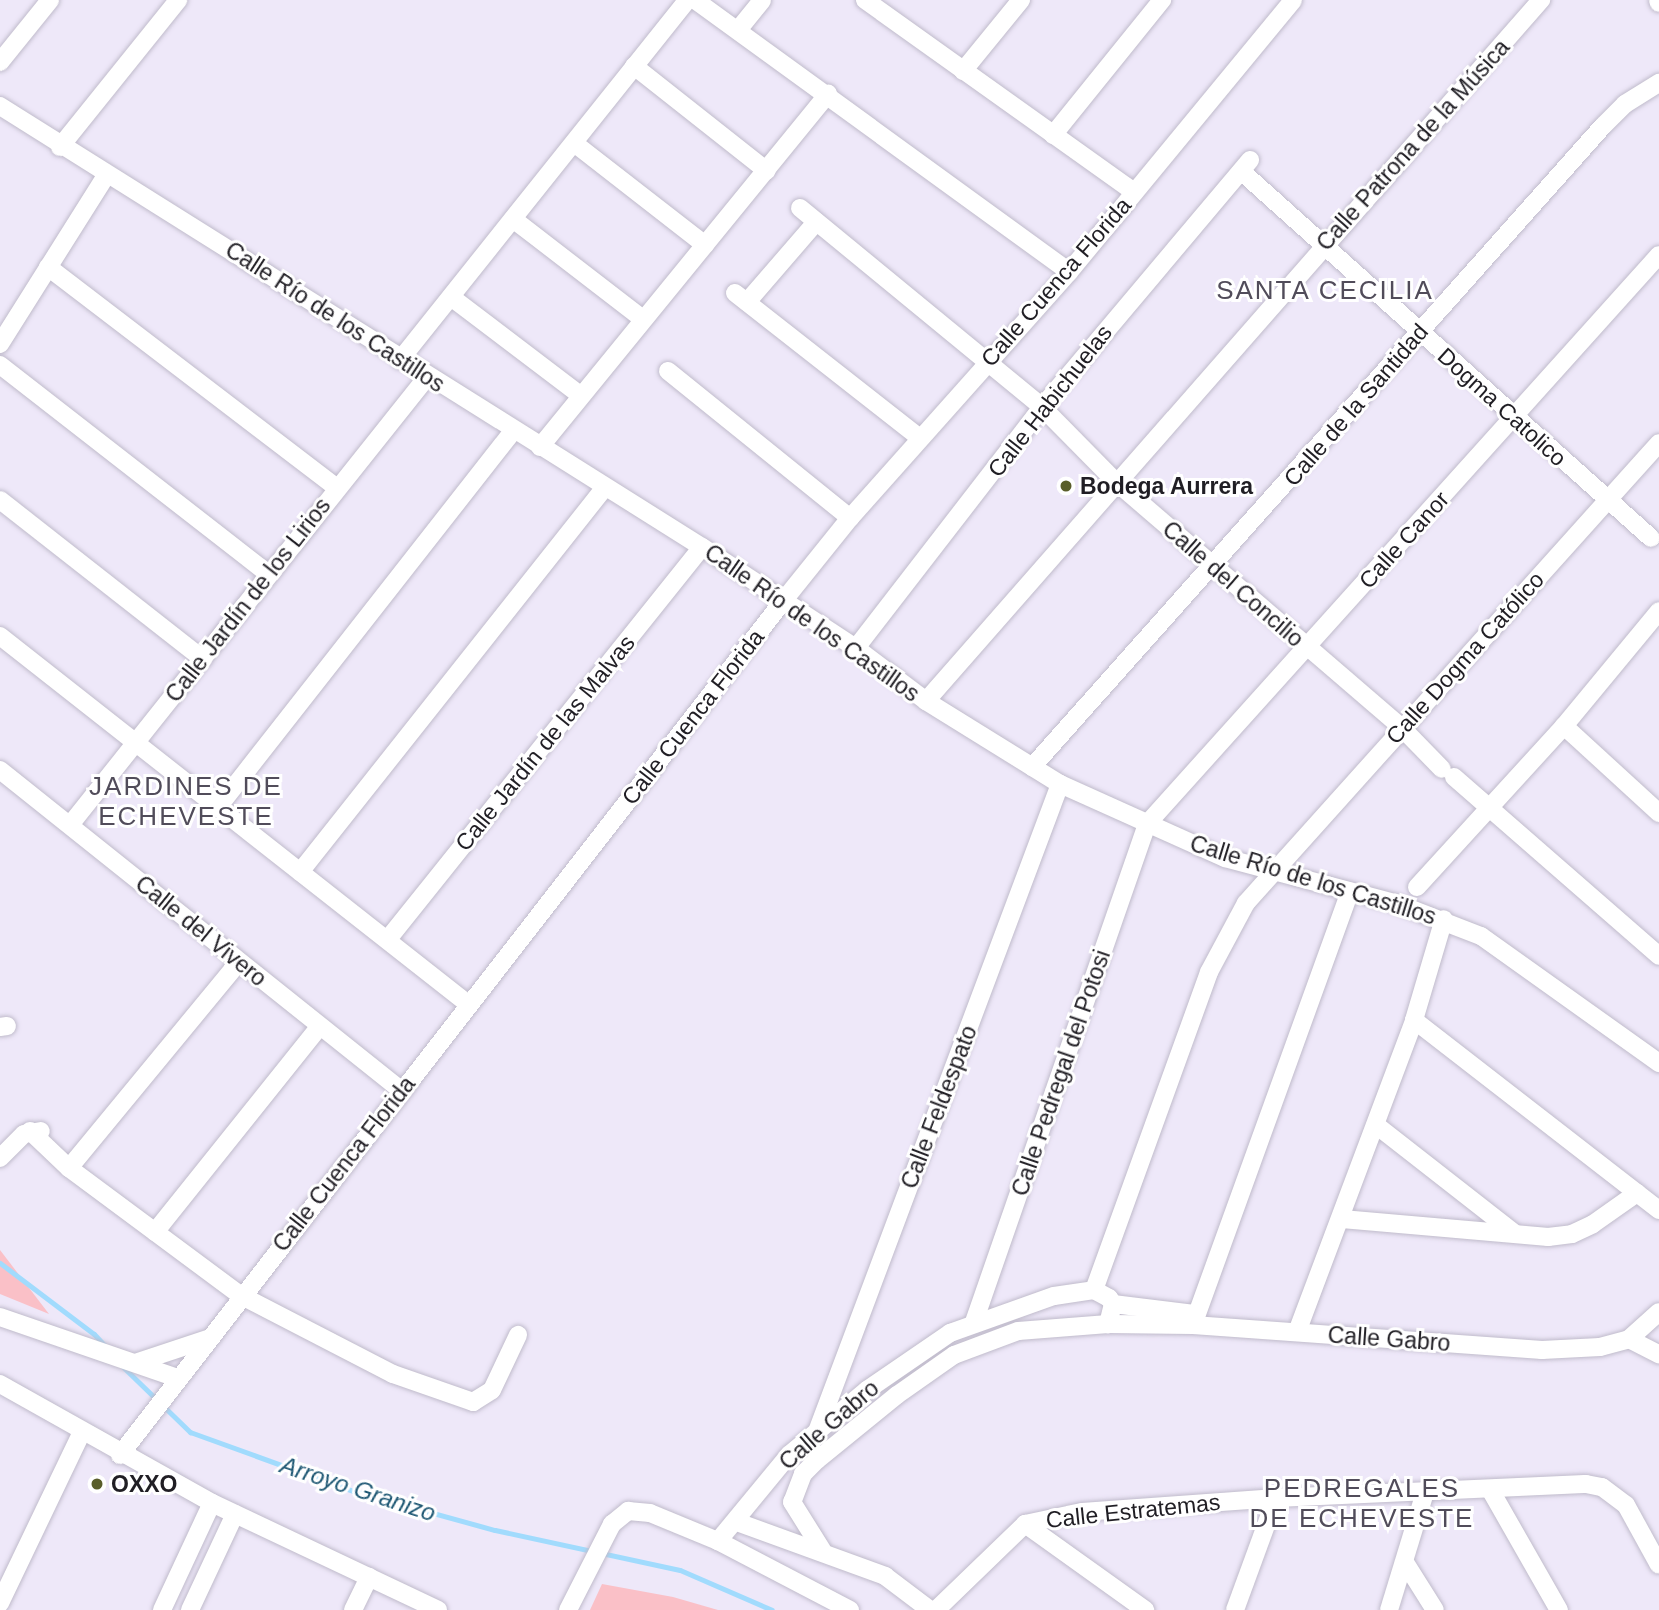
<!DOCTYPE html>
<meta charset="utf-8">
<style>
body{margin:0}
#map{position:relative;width:1659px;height:1610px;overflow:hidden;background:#eee8f9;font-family:Helvetica,sans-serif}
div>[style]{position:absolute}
.green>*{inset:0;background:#fac0c7}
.stream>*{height:5px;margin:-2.5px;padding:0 2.5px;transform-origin:2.5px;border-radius:2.5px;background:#a1dbfd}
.roads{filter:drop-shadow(0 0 2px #c0bbcb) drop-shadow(0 0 2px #c0bbcb)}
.minor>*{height:18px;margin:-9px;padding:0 9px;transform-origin:9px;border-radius:9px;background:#fff}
.dots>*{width:19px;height:19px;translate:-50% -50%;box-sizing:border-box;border:4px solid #fff;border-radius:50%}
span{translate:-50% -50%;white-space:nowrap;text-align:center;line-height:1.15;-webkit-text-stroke:6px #fff;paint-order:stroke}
.street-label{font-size:23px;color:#201e24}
.poi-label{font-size:23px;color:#201e24;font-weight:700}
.left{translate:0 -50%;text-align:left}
.water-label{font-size:24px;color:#1f5874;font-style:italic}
.quarter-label{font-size:26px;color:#514c5a;letter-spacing:2px}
</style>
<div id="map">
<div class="green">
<div style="clip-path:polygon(0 1250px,49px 1314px,0 1294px)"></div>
<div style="clip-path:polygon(602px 1584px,673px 1597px,718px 1610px,590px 1610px)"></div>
</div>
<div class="stream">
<div style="left:0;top:1263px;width:118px;rotate:37.1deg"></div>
<div style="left:94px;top:1334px;width:19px;rotate:47deg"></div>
<div style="left:120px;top:1364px;width:98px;rotate:44.2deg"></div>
<div style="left:190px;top:1432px;width:173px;rotate:19.9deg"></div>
<div style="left:353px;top:1491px;width:147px;rotate:15.4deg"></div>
<div style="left:495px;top:1530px;width:189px;rotate:12.2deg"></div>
<div style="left:680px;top:1570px;width:100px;rotate:23.5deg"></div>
</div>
<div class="roads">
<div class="minor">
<div style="left:695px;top:0;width:462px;rotate:36deg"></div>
<div style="left:865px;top:0;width:330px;rotate:35.5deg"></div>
<div style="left:1658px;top:0;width:3px;rotate:72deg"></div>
<div style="left:738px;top:30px;width:38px;rotate:-51deg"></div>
<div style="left:0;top:62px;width:80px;rotate:-51.1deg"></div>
<div style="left:634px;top:66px;width:169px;rotate:38.3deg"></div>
<div style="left:963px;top:71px;width:92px;rotate:-50.8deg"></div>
<div style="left:0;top:106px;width:829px;rotate:32.14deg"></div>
<div style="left:702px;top:547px;width:184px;rotate:33.3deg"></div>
<div style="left:856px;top:648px;width:88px;rotate:37.1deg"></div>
<div style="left:926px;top:701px;width:158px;rotate:31.8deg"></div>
<div style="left:1060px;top:784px;width:181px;rotate:24.2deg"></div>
<div style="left:1225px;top:858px;width:179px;rotate:14.9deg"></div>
<div style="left:1398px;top:904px;width:89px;rotate:21.1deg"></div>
<div style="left:1481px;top:936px;width:219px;rotate:35.5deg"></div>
<div style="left:1053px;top:135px;width:174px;rotate:-51.1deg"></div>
<div style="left:574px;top:143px;width:166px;rotate:37.9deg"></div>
<div style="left:60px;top:147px;width:189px;rotate:-51.2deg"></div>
<div style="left:1241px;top:171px;width:550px;rotate:41.83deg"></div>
<div style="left:800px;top:208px;width:313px;rotate:39.4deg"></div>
<div style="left:1042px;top:407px;width:104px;rotate:45.4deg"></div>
<div style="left:1115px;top:481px;width:379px;rotate:40.7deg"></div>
<div style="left:1402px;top:728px;width:57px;rotate:45.7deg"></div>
<div style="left:513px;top:219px;width:164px;rotate:37.6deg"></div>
<div style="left:48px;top:267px;width:362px;rotate:37.4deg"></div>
<div style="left:735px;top:293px;width:235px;rotate:38.1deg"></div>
<div style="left:451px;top:297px;width:161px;rotate:37.2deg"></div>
<div style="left:747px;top:302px;width:106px;rotate:-49.2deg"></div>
<div style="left:0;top:344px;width:199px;rotate:-57.8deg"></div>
<div style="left:400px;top:360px;width:460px;rotate:-51.4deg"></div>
<div style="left:0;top:365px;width:340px;rotate:37.9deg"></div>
<div style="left:668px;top:371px;width:234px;rotate:38.9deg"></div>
<div style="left:540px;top:447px;width:456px;rotate:-50.8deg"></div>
<div style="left:0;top:500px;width:258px;rotate:38.1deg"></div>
<div style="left:0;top:636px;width:595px;rotate:38.18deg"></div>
<div style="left:856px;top:648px;width:304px;rotate:-52.3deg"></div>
<div style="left:1042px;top:407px;width:323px;rotate:-49.9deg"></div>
<div style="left:926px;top:701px;width:933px;rotate:-48.74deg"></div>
<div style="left:1564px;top:726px;width:129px;rotate:42.5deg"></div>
<div style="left:1032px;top:767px;width:858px;rotate:-48.31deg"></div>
<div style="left:1603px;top:126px;width:31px;rotate:-45deg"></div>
<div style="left:1625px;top:104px;width:40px;rotate:-32deg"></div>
<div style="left:0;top:770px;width:514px;rotate:38.61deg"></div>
<div style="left:1454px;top:777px;width:272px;rotate:41.1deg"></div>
<div style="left:219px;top:806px;width:478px;rotate:-51.9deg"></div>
<div style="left:70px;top:825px;width:573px;rotate:-51.45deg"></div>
<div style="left:300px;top:872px;width:489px;rotate:-51.6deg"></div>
<div style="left:1417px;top:887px;width:218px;rotate:-47.6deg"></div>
<div style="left:1564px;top:726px;width:149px;rotate:-50.4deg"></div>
<div style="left:388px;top:939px;width:502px;rotate:-51.3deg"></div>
<div style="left:1414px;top:1020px;width:310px;rotate:37.8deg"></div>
<div style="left:0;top:1027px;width:7px;rotate:-8deg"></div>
<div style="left:1376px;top:1125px;width:175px;rotate:38deg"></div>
<div style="left:30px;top:1131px;width:54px;rotate:43.5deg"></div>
<div style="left:69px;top:1168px;width:213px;rotate:36.6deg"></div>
<div style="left:240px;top:1295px;width:172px;rotate:27.3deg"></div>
<div style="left:393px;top:1374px;width:85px;rotate:19.3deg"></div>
<div style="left:473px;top:1402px;width:22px;rotate:-32deg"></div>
<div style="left:492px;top:1390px;width:61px;rotate:-64.7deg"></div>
<div style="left:0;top:1158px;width:34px;rotate:-45deg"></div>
<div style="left:24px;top:1134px;width:17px;rotate:-10deg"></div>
<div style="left:69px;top:1168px;width:267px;rotate:-50.5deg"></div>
<div style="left:1342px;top:1219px;width:207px;rotate:5deg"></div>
<div style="left:1548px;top:1237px;width:24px;rotate:-7deg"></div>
<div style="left:1572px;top:1234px;width:23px;rotate:-25deg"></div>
<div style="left:1593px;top:1224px;width:54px;rotate:-35.2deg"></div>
<div style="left:155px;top:1232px;width:263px;rotate:-51.3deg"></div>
<div style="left:1094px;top:1290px;width:338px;rotate:-70.1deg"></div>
<div style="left:1209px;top:972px;width:78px;rotate:-61.8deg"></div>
<div style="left:1246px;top:903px;width:618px;rotate:-48.08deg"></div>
<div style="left:1113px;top:1304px;width:84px;rotate:6.9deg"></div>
<div style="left:0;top:1317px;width:187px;rotate:19deg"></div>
<div style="left:974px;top:1322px;width:527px;rotate:-70.84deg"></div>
<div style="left:1147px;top:824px;width:765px;rotate:-48.02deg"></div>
<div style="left:1108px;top:1324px;width:85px;rotate:0.7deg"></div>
<div style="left:1193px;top:1325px;width:350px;rotate:4.1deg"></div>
<div style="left:1542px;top:1350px;width:58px;rotate:-3deg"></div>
<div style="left:1600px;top:1347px;width:30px;rotate:-15deg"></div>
<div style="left:1629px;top:1339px;width:40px;rotate:-42deg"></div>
<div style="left:1193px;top:1325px;width:461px;rotate:-70.1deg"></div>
<div style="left:1297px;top:1332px;width:333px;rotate:-69.4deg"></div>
<div style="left:1414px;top:1020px;width:105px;rotate:-73.5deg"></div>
<div style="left:1629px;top:1339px;width:34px;rotate:27deg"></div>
<div style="left:138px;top:1362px;width:73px;rotate:-18.4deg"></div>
<div style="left:0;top:1384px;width:243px;rotate:29.3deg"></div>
<div style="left:212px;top:1503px;width:250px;rotate:25.3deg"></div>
<div style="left:818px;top:1429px;width:689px;rotate:-69.43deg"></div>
<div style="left:120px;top:1455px;width:1083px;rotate:-52.17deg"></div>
<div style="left:784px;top:600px;width:105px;rotate:-51.2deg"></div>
<div style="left:850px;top:518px;width:329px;rotate:-48.3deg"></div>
<div style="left:1069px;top:272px;width:352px;rotate:-50.5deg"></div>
<div style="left:1491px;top:1491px;width:137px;rotate:60.3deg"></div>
<div style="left:737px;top:1522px;width:158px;rotate:20deg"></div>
<div style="left:885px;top:1576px;width:56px;rotate:37.1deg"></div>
<div style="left:1025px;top:1524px;width:148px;rotate:35.6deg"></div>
<div style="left:718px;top:1541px;width:112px;rotate:-50.5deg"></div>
<div style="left:789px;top:1455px;width:102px;rotate:-39.8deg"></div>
<div style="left:867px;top:1390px;width:101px;rotate:-34.5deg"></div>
<div style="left:950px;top:1333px;width:110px;rotate:-19.6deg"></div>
<div style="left:1054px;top:1296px;width:40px;rotate:-8.5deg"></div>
<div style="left:1094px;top:1290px;width:17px;rotate:28deg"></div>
<div style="left:1109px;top:1298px;width:7px;rotate:56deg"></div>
<div style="left:1113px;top:1304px;width:21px;rotate:104deg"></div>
<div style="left:1108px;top:1324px;width:90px;rotate:175.6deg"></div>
<div style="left:1018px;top:1331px;width:68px;rotate:159.4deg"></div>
<div style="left:954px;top:1355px;width:70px;rotate:144.9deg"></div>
<div style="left:897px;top:1395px;width:103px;rotate:140.9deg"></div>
<div style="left:817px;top:1460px;width:20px;rotate:135deg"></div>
<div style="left:803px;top:1474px;width:30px;rotate:111deg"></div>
<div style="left:792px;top:1502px;width:57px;rotate:58deg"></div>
<div style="left:1406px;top:1564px;width:54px;rotate:57.8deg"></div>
<div style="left:0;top:1603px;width:190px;rotate:-64.4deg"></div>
<div style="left:162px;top:1610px;width:118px;rotate:-65deg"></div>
<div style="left:190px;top:1610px;width:106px;rotate:-64.9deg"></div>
<div style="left:353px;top:1610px;width:37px;rotate:-64deg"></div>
<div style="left:568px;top:1610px;width:97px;rotate:-62.9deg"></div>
<div style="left:612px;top:1524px;width:21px;rotate:-39deg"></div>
<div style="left:628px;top:1511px;width:22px;rotate:5deg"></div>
<div style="left:650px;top:1513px;width:74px;rotate:22.4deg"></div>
<div style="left:718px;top:1541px;width:149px;rotate:27.6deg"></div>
<div style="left:936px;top:1610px;width:124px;rotate:-44deg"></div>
<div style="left:1025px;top:1524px;width:58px;rotate:-11.9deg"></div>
<div style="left:1082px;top:1512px;width:195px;rotate:-4.1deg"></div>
<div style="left:1276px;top:1498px;width:310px;rotate:-2.6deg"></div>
<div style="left:1586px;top:1484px;width:16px;rotate:11deg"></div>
<div style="left:1602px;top:1487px;width:30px;rotate:37deg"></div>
<div style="left:1626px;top:1505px;width:68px;rotate:61.2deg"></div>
<div style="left:1235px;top:1610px;width:119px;rotate:-69.9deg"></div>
<div style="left:1389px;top:1610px;width:123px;rotate:-73deg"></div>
</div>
</div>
<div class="dots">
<div style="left:1066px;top:486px;background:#595d2a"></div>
<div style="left:97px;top:1484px;background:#595d2a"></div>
</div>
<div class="street-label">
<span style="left:1413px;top:145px;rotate:-48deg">Calle Patrona de la Música</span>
<span style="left:1056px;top:282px;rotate:-49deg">Calle Cuenca Florida</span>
<span style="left:335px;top:317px;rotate:33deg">Calle Río de los Castillos</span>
<span style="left:1050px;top:401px;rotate:-52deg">Calle Habichuelas</span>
<span style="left:1356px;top:405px;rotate:-49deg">Calle de la Santidad</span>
<span style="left:1502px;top:407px;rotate:42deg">Dogma Catolico</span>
<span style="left:1404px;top:540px;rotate:-48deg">Calle Canor</span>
<span style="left:1233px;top:584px;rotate:41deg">Calle del Concilio</span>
<span style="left:248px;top:600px;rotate:-52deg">Calle Jardín de los Lirios</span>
<span style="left:812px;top:623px;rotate:35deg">Calle Río de los Castillos</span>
<span style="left:1465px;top:658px;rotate:-48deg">Calle Dogma Católico</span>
<span style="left:693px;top:717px;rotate:-52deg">Calle Cuenca Florida</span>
<span style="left:545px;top:743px;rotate:-51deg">Calle Jardín de las Malvas</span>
<span style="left:1313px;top:880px;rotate:17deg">Calle Río de los Castillos</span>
<span style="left:201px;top:931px;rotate:39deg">Calle del Vivero</span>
<span style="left:1061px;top:1073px;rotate:-71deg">Calle Pedregal del Potosi</span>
<span style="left:939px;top:1107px;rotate:-69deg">Calle Feldespato</span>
<span style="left:344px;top:1164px;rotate:-52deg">Calle Cuenca Florida</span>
<span style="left:1389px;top:1339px;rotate:4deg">Calle Gabro</span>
<span style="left:829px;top:1425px;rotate:-41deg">Calle Gabro</span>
<span style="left:1133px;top:1511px;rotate:-6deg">Calle Estratemas</span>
</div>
<div class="poi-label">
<span class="left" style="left:1080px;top:486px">Bodega Aurrera</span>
<span class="left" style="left:111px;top:1484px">OXXO</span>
</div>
<div class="water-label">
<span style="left:358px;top:1489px;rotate:18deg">Arroyo Granizo</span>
</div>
<div class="quarter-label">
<span style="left:1325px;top:291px">SANTA CECILIA</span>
<span style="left:186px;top:802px">JARDINES DE<br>ECHEVESTE</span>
<span style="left:1362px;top:1504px">PEDREGALES<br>DE ECHEVESTE</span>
</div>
</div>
